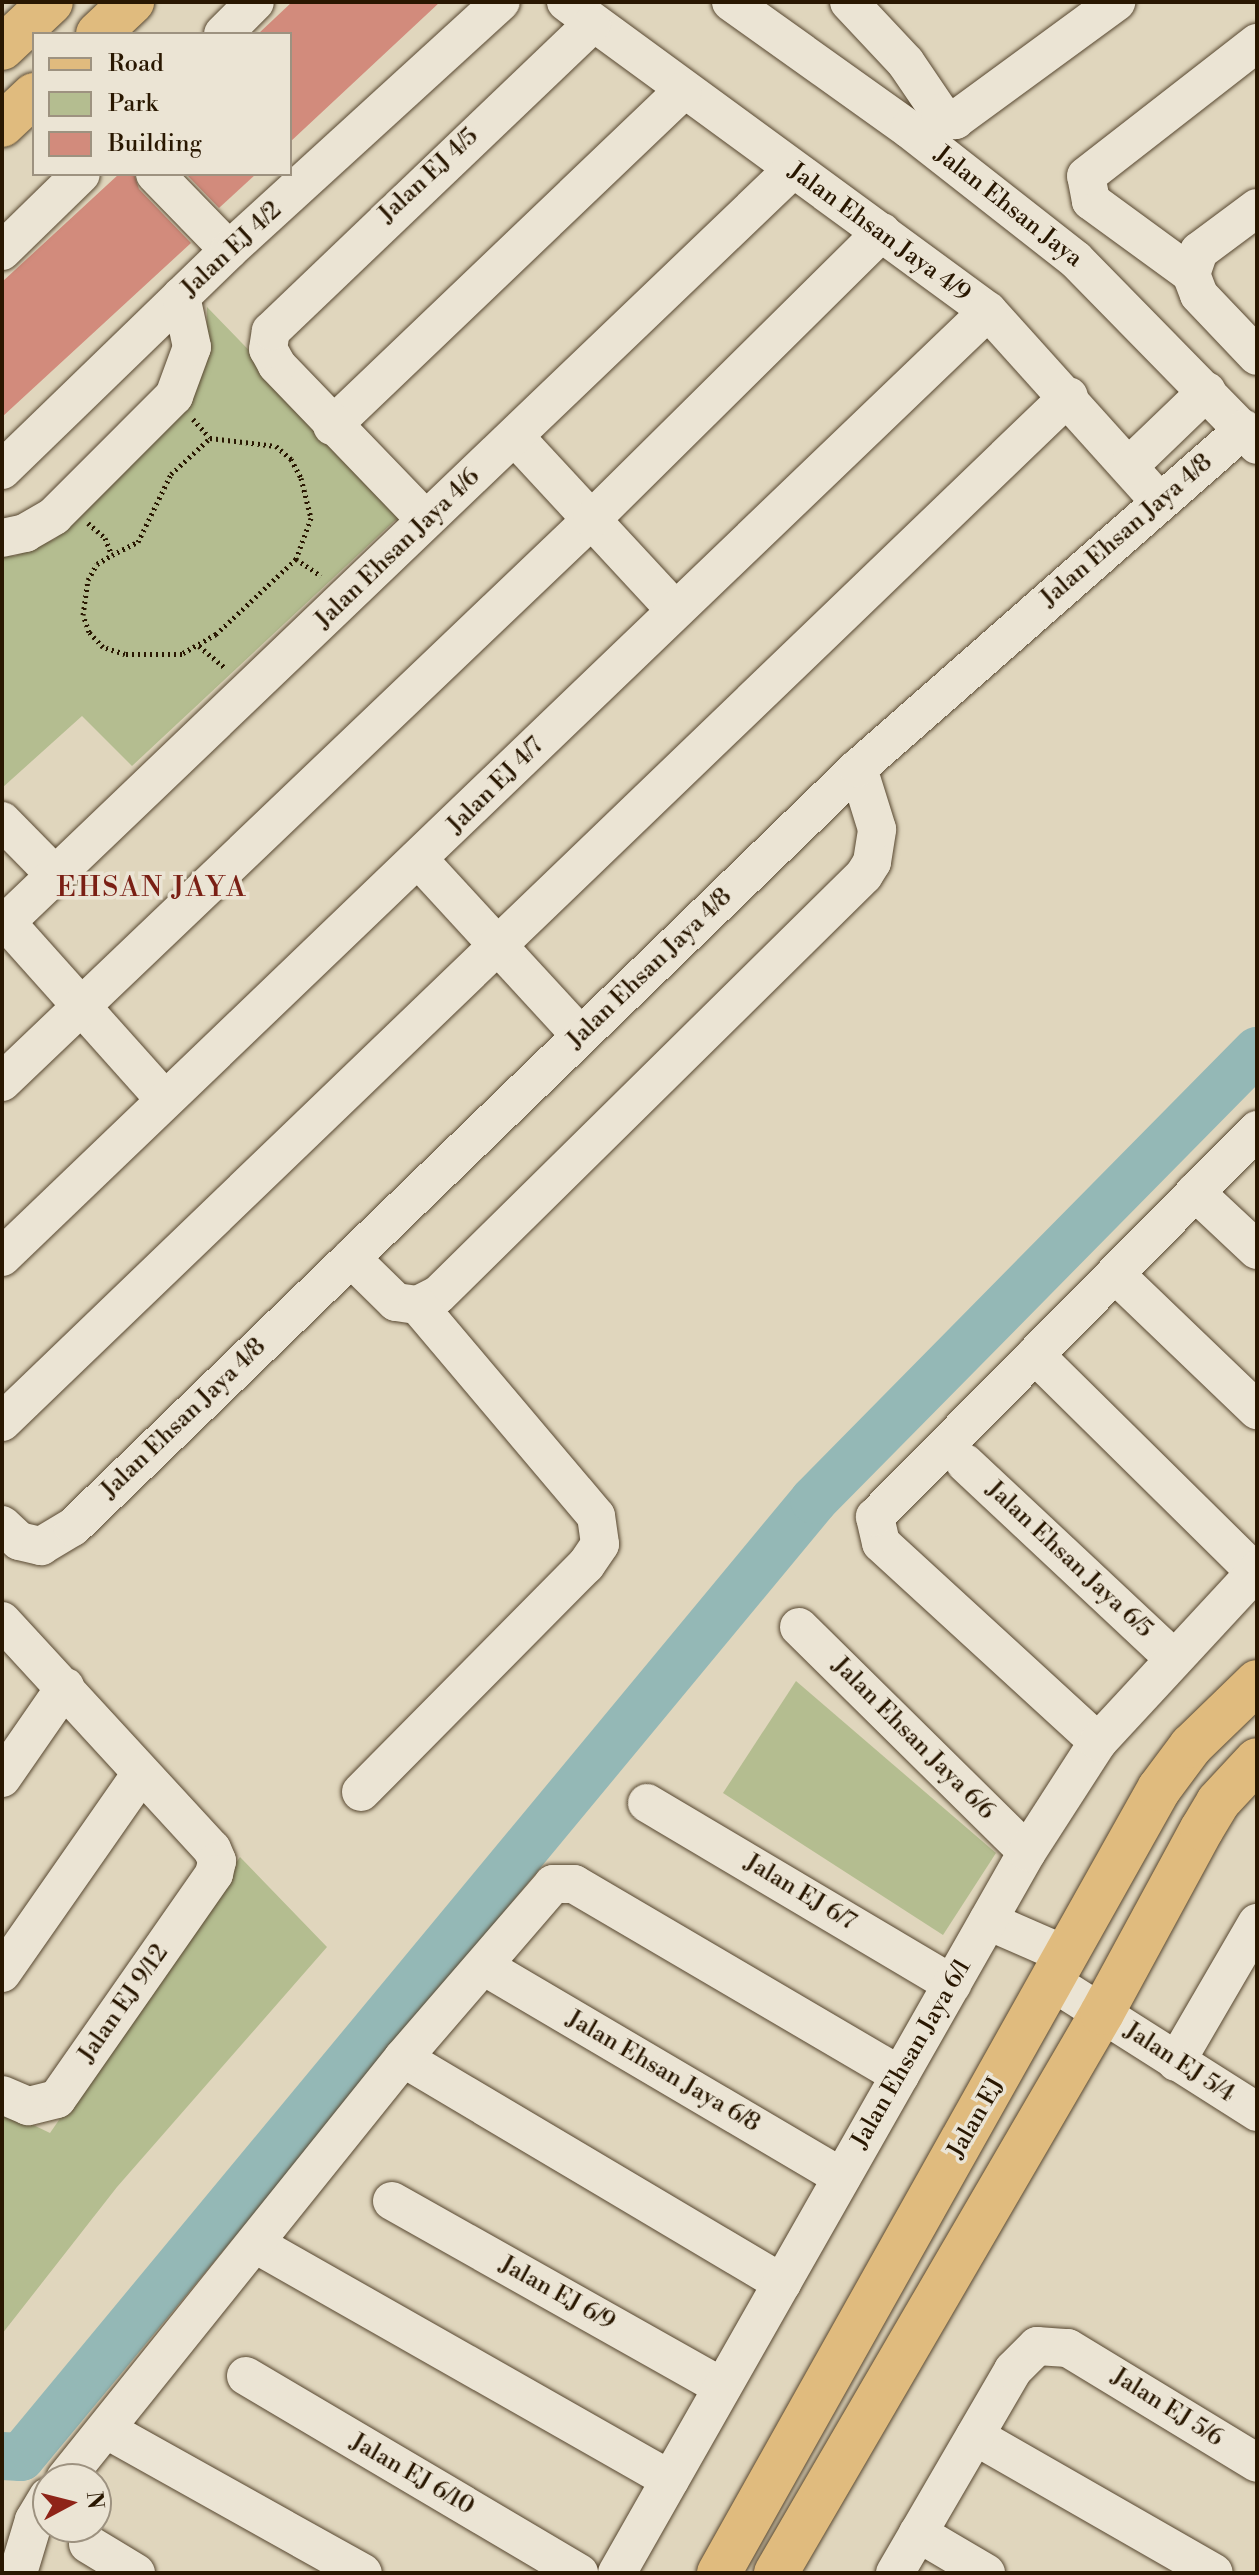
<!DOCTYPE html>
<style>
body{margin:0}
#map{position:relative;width:1259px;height:2575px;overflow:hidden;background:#e0d6bd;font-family:"Libre Bodoni",serif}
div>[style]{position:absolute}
.green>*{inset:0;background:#b4bd90}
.river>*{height:48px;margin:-24px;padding:0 24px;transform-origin:24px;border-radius:24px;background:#94b8b6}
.building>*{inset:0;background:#d28b7c}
.path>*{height:5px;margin-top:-2.5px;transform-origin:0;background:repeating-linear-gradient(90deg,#291701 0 2px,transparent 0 6px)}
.roads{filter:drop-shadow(0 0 2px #574730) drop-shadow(0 0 2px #574730)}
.minor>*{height:38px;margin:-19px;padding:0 19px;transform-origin:19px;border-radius:19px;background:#ebe4d4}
.major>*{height:44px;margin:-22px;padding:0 22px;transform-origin:22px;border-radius:22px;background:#e0bb7e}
span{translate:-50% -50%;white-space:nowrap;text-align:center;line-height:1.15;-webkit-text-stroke:7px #ebe4d4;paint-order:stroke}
.street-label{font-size:24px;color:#291701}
.quarter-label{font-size:28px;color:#7a1f14;letter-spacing:2px}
.frame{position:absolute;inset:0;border:4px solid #291701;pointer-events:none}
.legend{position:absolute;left:32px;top:32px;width:260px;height:144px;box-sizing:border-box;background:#ebe4d4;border:2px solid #9d9280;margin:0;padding:10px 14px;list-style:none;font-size:24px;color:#291701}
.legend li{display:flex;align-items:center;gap:16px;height:40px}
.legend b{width:40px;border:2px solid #9d9280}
.north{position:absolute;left:32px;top:2463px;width:80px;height:80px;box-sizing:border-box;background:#ebe4d4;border:2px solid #9d9280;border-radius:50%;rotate:83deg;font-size:22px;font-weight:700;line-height:32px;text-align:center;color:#291701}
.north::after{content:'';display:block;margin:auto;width:28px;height:36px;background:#8f2418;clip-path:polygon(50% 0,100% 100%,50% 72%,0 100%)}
</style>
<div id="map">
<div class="green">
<div style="clip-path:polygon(207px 307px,405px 511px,132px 766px,82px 716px,2px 788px,2px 555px,15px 556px,55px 539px,186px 408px,206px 365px)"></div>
<div style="clip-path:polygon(796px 1681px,996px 1853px,943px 1935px,723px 1793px)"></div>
<div style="clip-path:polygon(240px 1857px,327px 1947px,117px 2187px,2px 2334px,2px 2110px,50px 2133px)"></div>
</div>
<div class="river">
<div style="left:2px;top:2456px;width:19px;rotate:3deg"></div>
<div style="left:21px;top:2457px;width:1243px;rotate:-50.35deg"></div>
<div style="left:814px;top:1500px;width:631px;rotate:-45.39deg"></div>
</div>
<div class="building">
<div style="clip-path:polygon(292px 2px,440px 2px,290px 142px,290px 34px,258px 34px)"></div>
<div style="clip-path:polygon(119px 174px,134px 174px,139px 189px,191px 243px,2px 417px,2px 282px)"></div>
<div style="clip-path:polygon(186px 174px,256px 174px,219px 208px)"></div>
</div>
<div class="path">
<div style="left:193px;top:419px;width:25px;rotate:48deg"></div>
<div style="left:88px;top:523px;width:23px;rotate:41deg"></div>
<div style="left:105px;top:538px;width:18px;rotate:68deg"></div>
<div style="left:112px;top:555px;width:29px;rotate:-27deg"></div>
<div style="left:138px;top:542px;width:76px;rotate:-64.1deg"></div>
<div style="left:171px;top:474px;width:53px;rotate:-42.7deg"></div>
<div style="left:210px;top:438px;width:66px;rotate:6.9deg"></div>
<div style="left:276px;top:446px;width:20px;rotate:41deg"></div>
<div style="left:291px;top:459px;width:21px;rotate:62deg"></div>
<div style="left:301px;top:478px;width:41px;rotate:76deg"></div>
<div style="left:311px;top:518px;width:44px;rotate:110.1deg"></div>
<div style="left:296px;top:559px;width:110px;rotate:136.8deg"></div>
<div style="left:216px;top:634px;width:39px;rotate:150deg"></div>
<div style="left:182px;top:654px;width:57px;rotate:180deg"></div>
<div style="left:125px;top:654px;width:23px;rotate:-162deg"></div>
<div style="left:103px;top:647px;width:21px;rotate:-133deg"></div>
<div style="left:89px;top:632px;width:18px;rotate:-109deg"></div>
<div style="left:83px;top:615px;width:35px;rotate:-82deg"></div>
<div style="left:88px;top:580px;width:18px;rotate:-61deg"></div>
<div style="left:97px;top:564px;width:17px;rotate:-31deg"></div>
<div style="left:296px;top:559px;width:30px;rotate:34deg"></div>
<div style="left:199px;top:646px;width:35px;rotate:40deg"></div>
</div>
<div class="roads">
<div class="minor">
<div style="left:566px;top:2px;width:523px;rotate:36.21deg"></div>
<div style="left:988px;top:311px;width:256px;rotate:48deg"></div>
<div style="left:731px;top:2px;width:219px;rotate:35.5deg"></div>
<div style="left:909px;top:129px;width:212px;rotate:38.1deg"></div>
<div style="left:1076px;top:260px;width:259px;rotate:45.6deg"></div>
<div style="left:849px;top:2px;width:83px;rotate:46.9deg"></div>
<div style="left:906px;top:63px;width:60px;rotate:55.8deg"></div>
<div style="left:940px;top:113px;width:17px;rotate:25deg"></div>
<div style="left:955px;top:120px;width:200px;rotate:-36.2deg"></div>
<div style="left:223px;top:34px;width:45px;rotate:-45deg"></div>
<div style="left:155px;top:174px;width:106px;rotate:45.8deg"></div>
<div style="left:1257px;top:208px;width:72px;rotate:143.4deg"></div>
<div style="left:1199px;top:251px;width:24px;rotate:109deg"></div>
<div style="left:1191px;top:274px;width:22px;rotate:69deg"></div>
<div style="left:1199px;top:295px;width:84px;rotate:46.4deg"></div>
<div style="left:2px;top:251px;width:110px;rotate:-44.3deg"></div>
<div style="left:1191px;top:274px;width:124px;rotate:-143.9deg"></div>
<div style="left:1091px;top:201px;width:25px;rotate:-101deg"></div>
<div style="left:1086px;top:176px;width:217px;rotate:-37.9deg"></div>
<div style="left:332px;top:426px;width:485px;rotate:-43.7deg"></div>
<div style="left:515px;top:437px;width:236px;rotate:47.2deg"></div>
<div style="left:1129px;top:466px;width:108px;rotate:-43.9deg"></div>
<div style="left:2px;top:470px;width:316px;rotate:-44.1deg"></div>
<div style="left:229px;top:250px;width:368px;rotate:-42.4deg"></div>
<div style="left:425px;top:519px;width:214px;rotate:-133.9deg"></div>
<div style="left:277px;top:365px;width:18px;rotate:-119deg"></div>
<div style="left:268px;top:349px;width:18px;rotate:-81deg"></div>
<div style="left:271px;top:331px;width:443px;rotate:-43.7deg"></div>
<div style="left:2px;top:538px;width:24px;rotate:-12deg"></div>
<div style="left:25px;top:533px;width:34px;rotate:-30deg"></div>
<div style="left:54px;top:516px;width:170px;rotate:-45deg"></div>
<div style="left:174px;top:396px;width:52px;rotate:-69.8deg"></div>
<div style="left:192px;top:347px;width:52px;rotate:-102.2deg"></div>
<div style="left:2px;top:821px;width:77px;rotate:45.5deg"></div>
<div style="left:420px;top:861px;width:236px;rotate:47.4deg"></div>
<div style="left:6px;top:922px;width:237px;rotate:48.2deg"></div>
<div style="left:2px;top:926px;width:1093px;rotate:-43.74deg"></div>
<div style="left:2px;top:1082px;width:816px;rotate:-43.66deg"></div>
<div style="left:592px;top:519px;width:408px;rotate:-44.7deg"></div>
<div style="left:1195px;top:1192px;width:85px;rotate:43.1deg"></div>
<div style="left:2px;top:1257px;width:1366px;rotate:-43.81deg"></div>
<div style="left:351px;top:1258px;width:63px;rotate:44.4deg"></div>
<div style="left:396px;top:1302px;width:22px;rotate:8deg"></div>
<div style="left:418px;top:1305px;width:22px;rotate:-27deg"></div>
<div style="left:438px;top:1295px;width:598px;rotate:-44.59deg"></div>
<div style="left:864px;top:875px;width:15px;rotate:-58deg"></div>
<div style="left:872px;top:862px;width:33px;rotate:-81deg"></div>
<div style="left:877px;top:829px;width:64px;rotate:-107.3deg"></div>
<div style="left:1115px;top:1274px;width:197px;rotate:43.8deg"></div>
<div style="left:1035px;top:1355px;width:309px;rotate:44.6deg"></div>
<div style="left:2px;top:1422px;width:1480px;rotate:-43.88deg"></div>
<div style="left:965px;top:1463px;width:284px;rotate:43.1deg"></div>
<div style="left:2px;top:1525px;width:23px;rotate:43deg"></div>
<div style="left:19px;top:1541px;width:23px;rotate:13deg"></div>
<div style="left:41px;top:1546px;width:37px;rotate:-31deg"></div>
<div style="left:73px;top:1527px;width:1092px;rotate:-44.04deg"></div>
<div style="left:858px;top:768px;width:514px;rotate:-41.29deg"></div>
<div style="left:2px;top:1621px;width:310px;rotate:47.4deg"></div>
<div style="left:212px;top:1849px;width:13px;rotate:67deg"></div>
<div style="left:217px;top:1861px;width:13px;rotate:103deg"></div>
<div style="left:214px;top:1874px;width:274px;rotate:124.9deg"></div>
<div style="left:57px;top:2099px;width:30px;rotate:166deg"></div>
<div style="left:28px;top:2106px;width:28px;rotate:-157deg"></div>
<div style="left:799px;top:1627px;width:320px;rotate:44.6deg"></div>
<div style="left:1098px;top:1742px;width:294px;rotate:-137.5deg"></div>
<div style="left:881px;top:1543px;width:27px;rotate:-103deg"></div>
<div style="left:875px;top:1517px;width:544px;rotate:-45.37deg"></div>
<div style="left:2px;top:1778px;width:111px;rotate:-55.3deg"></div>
<div style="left:361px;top:1792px;width:320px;rotate:-45.3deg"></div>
<div style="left:586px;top:1565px;width:25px;rotate:-56deg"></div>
<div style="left:600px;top:1544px;width:28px;rotate:-98deg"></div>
<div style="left:596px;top:1516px;width:276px;rotate:-130.2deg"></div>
<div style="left:647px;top:1803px;width:355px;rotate:30.7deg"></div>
<div style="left:988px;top:1921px;width:87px;rotate:23.6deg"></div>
<div style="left:485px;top:1967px;width:414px;rotate:30.5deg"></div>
<div style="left:2px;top:1973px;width:243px;rotate:-55.1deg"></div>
<div style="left:1054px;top:1983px;width:241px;rotate:32.4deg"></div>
<div style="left:403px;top:2058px;width:441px;rotate:30.7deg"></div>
<div style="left:1176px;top:2062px;width:161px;rotate:-59.8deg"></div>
<div style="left:392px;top:2201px;width:379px;rotate:29.4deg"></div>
<div style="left:257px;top:2245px;width:475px;rotate:29.6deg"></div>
<div style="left:246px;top:2376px;width:387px;rotate:30.6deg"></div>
<div style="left:107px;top:2430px;width:293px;rotate:29.2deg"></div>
<div style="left:975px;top:2436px;width:275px;rotate:29.8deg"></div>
<div style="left:65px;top:2479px;width:540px;rotate:-51.24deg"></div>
<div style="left:403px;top:2058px;width:230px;rotate:-49.2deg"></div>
<div style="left:553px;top:1884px;width:21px"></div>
<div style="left:574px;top:1884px;width:378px;rotate:30.4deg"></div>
<div style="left:918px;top:2533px;width:79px;rotate:30.5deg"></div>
<div style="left:88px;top:2544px;width:56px;rotate:31.1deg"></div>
<div style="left:18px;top:2573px;width:55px;rotate:-73.2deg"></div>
<div style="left:34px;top:2520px;width:27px;rotate:-59deg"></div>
<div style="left:617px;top:2573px;width:829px;rotate:-60.38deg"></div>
<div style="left:1027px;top:1852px;width:131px;rotate:-57.2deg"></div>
<div style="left:1098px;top:1742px;width:234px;rotate:-47.2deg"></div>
<div style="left:895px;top:2573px;width:235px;rotate:-59.8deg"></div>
<div style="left:1013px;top:2370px;width:34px;rotate:-45deg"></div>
<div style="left:1037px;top:2346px;width:31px;rotate:4deg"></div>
<div style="left:1068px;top:2348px;width:221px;rotate:31.3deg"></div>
</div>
<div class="major">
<div style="left:98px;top:34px;width:47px;rotate:-43.3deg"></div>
<div style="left:2px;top:48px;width:67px;rotate:-43.2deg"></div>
<div style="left:2px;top:125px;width:44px;rotate:-43.2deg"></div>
<div style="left:719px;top:2573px;width:899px;rotate:-60.7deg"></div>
<div style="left:1159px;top:1789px;width:54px;rotate:-53.3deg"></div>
<div style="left:1191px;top:1746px;width:92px;rotate:-44.1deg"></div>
<div style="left:776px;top:2573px;width:648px;rotate:-59.79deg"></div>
<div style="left:1102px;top:2013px;width:209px;rotate:-61.5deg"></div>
<div style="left:1202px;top:1829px;width:31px;rotate:-59deg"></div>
<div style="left:1218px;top:1802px;width:57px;rotate:-47.1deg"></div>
</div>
</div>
<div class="street-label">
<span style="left:429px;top:176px;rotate:-43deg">Jalan EJ 4/5</span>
<span style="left:1008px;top:207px;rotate:38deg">Jalan Ehsan Jaya</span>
<span style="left:879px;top:233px;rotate:36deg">Jalan Ehsan Jaya 4/9</span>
<span style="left:232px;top:250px;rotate:-43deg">Jalan EJ 4/2</span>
<span style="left:1127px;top:531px;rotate:-41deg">Jalan Ehsan Jaya 4/8</span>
<span style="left:398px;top:549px;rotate:-44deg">Jalan Ehsan Jaya 4/6</span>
<span style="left:496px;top:786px;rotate:-45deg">Jalan EJ 4/7</span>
<span style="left:650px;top:969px;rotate:-44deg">Jalan Ehsan Jaya 4/8</span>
<span style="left:184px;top:1419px;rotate:-44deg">Jalan Ehsan Jaya 4/8</span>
<span style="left:1069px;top:1560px;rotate:43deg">Jalan Ehsan Jaya 6/5</span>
<span style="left:913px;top:1739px;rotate:45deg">Jalan Ehsan Jaya 6/6</span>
<span style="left:800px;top:1893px;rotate:31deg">Jalan EJ 6/7</span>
<span style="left:124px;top:2004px;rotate:-55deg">Jalan EJ 9/12</span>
<span style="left:912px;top:2054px;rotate:-60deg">Jalan Ehsan Jaya 6/1</span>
<span style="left:1179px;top:2063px;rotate:33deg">Jalan EJ 5/4</span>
<span style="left:663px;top:2072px;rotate:30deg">Jalan Ehsan Jaya 6/8</span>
<span style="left:977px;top:2118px;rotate:-60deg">Jalan EJ</span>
<span style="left:557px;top:2294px;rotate:29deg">Jalan EJ 6/9</span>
<span style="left:1167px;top:2408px;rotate:32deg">Jalan EJ 5/6</span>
<span style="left:412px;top:2475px;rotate:30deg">Jalan EJ 6/10</span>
</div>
<div class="quarter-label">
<span style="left:152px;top:888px">EHSAN JAYA</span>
</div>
<div class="frame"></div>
<ul class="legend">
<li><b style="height:10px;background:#e0bb7e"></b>Road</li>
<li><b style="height:22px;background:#b4bd90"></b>Park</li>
<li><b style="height:22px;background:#d28b7c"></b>Building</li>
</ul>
<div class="north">N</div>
</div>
